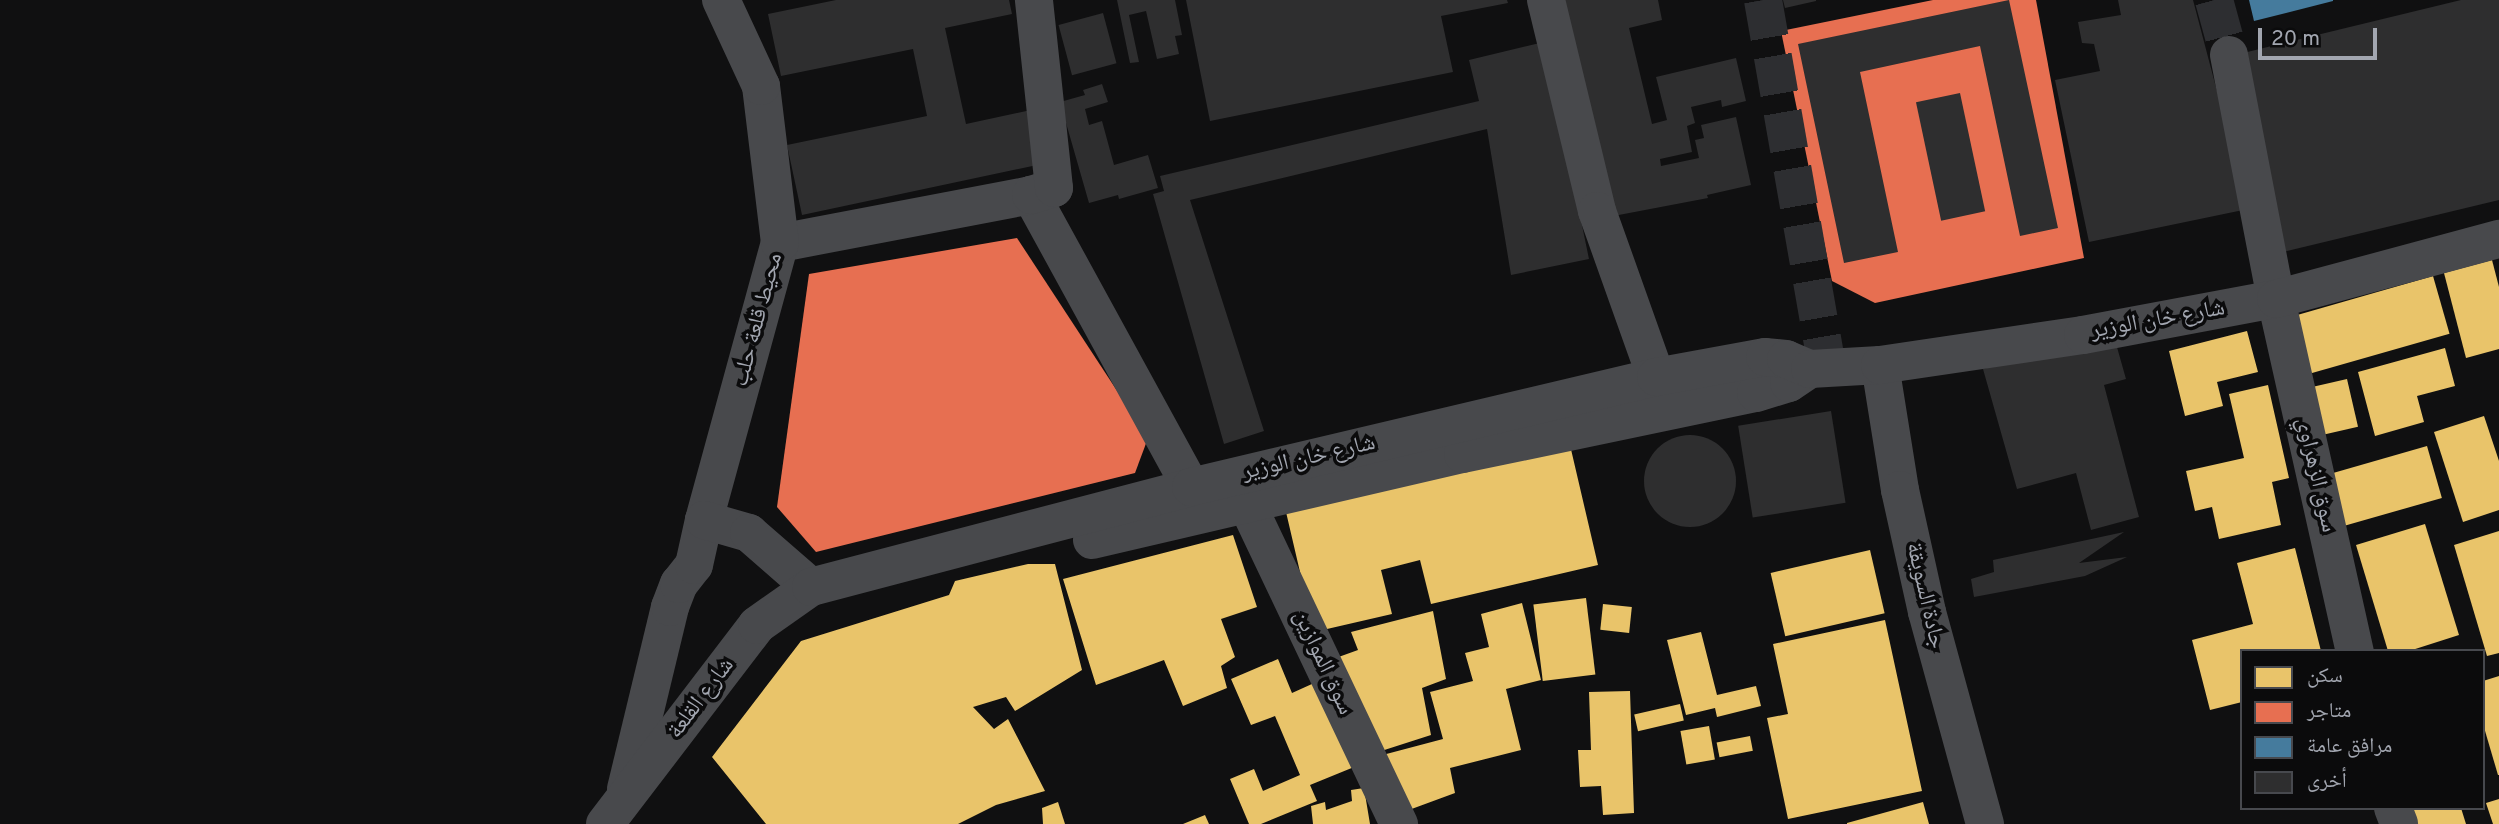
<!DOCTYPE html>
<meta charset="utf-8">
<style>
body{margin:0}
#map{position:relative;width:2499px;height:824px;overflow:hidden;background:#101011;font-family:Overpass,"Noto Naskh Arabic",sans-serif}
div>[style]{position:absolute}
.homes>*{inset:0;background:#e9c46a;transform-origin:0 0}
.shops>*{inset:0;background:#e76f51}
.public>*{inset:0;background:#457b9d}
.building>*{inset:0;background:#2e2e2f;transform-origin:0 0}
.round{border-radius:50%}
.minor-tunnel>*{height:38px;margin-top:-19px;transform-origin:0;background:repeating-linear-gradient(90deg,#2d2e31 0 38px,transparent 0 57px)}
.minor>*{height:38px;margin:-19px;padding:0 19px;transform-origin:19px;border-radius:19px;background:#48494c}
span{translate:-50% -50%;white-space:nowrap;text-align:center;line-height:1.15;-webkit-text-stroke:7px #0b0b0c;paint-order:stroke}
.street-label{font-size:23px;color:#a2a6b0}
.legend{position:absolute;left:2240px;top:649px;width:245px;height:161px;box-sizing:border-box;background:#0b0b0c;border:2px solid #47494e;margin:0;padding:9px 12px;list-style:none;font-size:21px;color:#a2a6b0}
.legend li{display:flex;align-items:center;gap:14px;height:35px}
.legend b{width:35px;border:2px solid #47494e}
.scale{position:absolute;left:2258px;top:28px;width:119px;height:32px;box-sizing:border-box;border:4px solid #a2a6b0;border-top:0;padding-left:9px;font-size:21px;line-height:24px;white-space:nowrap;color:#a2a6b0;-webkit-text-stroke:5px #0b0b0c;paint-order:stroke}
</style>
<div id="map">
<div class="homes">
<div style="clip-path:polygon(2492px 260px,2499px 287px,2499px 349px,2466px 358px,2444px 273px)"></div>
<div style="left:2433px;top:276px;width:60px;height:153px;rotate:74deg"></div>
<div style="clip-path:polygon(2247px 331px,2258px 372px,2217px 382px,2223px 406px,2185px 416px,2169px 351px)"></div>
<div style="clip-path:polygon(2445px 348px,2455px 386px,2417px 396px,2424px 422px,2375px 436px,2358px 372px)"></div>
<div style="left:2347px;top:379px;width:49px;height:47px;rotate:77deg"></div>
<div style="clip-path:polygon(2268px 385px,2289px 478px,2272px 482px,2281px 525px,2219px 539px,2212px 507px,2195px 511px,2186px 471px,2244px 458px,2229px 394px)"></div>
<div style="clip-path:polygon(2484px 416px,2499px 461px,2499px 510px,2463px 522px,2434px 432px)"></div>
<div style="clip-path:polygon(1570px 445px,1598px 565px,1431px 604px,1420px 560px,1381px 570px,1392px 614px,1314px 632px,1286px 512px)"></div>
<div style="left:2427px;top:446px;width:54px;height:104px;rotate:74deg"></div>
<div style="clip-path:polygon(2425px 524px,2459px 635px,2409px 651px,2388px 651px,2356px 545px)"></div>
<div style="clip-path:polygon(2499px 531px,2499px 653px,2487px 656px,2454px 545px)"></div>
<div style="clip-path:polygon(1233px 535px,1257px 607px,1221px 619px,1235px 657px,1221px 666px,1227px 688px,1183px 706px,1164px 660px,1096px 685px,1063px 579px)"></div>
<div style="clip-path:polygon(2295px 548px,2321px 651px,2242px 651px,2242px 702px,2210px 710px,2192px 640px,2253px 624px,2237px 563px)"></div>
<div style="left:1870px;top:550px;width:65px;height:102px;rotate:77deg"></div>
<div style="clip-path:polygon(1028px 564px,1055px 564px,1082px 670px,1015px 711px,1006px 697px,973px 707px,994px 729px,1008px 719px,1045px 791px,996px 805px,958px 824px,766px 824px,712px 757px,801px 641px,949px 595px,955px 581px)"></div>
<div style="left:1586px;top:598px;width:77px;height:53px;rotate:83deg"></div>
<div style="clip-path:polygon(1522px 603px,1541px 680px,1506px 689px,1521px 750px,1450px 768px,1455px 793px,1398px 814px,1375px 757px,1443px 739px,1430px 692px,1473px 681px,1465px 653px,1489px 647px,1481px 614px)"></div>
<div style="left:1603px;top:604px;width:29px;height:26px;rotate:6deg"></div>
<div style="clip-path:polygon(1433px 611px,1446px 679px,1422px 688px,1431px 735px,1375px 753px,1333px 659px,1358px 650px,1351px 632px)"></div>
<div style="clip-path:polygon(1885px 620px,1922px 791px,1788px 819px,1767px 718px,1788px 714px,1773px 644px)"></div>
<div style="clip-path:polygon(1701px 632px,1717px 695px,1756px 686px,1761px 706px,1717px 717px,1715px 708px,1686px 715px,1667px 640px)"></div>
<div style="clip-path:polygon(1278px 659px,1292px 693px,1323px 679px,1359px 765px,1310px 785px,1317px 801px,1261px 824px,1249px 824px,1230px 779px,1254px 769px,1263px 791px,1300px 775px,1275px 716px,1251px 725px,1231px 679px)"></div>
<div style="clip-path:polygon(2499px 676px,2499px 775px,2498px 775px,2483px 724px,2483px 681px)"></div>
<div style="clip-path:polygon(1630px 691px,1634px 813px,1603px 815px,1601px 786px,1580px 787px,1578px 750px,1591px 750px,1589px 692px)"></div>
<div style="left:1680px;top:704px;width:17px;height:47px;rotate:77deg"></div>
<div style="left:1709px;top:726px;width:34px;height:29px;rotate:80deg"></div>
<div style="left:1750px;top:736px;width:15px;height:34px;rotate:79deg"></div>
<div style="clip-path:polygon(1364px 788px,1370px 824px,1313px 824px,1311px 806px,1325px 802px,1326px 810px,1352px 801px,1351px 790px)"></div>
<div style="clip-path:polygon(2499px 799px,2499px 824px,2493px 824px,2486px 803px)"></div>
<div style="clip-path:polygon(1058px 802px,1065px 824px,1043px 824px,1042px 808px)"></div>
<div style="clip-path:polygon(1923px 802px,1929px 824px,1847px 824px,1847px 823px)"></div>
<div style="clip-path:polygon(2410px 808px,2461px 808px,2466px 824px,2415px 824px)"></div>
<div style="clip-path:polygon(1205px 815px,1209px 824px,1183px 824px)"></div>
</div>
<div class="shops">
<div style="clip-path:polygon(1933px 0,2036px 0,2084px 258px,1875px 303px,1832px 281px,1781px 31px)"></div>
<div style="clip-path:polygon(1017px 238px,1148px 438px,1135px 473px,816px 552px,777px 507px,809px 274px)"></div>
</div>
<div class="public">
<div style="clip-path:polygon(2249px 0,2333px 0,2333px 1px,2254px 21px)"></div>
</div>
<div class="building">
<div style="clip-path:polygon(836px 0,1009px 0,1012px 14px,945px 28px,966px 124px,1031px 110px,1042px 164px,802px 215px,787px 145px,927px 116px,913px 49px,781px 76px,768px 14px)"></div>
<div style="clip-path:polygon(1117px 0,1175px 0,1182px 35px,1175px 36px,1179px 54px,1157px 59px,1146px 11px,1129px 15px,1139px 62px,1130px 63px)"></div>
<div style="clip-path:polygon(1186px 0,1507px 0,1508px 3px,1441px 16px,1453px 72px,1210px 121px)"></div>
<div style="clip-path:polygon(1546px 0,1658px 0,1662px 20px,1629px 28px,1652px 124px,1667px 120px,1656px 77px,1736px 58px,1746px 101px,1722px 107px,1721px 100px,1691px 107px,1695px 123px,1687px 126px,1692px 152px,1660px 159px,1661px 166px,1699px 158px,1695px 140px,1704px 138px,1701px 125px,1736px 117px,1751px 185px,1707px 195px,1708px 198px,1603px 218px)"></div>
<div style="clip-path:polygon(1783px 0,1816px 0,1816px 1px,1785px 8px)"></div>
<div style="clip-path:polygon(2009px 0,2058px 228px,2020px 236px,1980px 46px,1860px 72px,1898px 252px,1844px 263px,1798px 44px)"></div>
<div style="clip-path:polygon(2118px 0,2193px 0,2248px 209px,2089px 242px,2055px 80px,2100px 71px,2094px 44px,2082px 43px,2078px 22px,2121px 15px)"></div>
<div style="clip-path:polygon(2461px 0,2499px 0,2499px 200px,2279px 253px,2231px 56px)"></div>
<div style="left:1103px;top:13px;width:52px;height:46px;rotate:75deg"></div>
<div style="clip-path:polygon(1544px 42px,1589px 259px,1511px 275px,1487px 129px,1190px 200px,1264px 431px,1224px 444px,1153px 194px,1164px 191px,1160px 176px,1479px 101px,1469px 60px)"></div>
<div style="clip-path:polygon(1102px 84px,1108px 102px,1085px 109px,1089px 125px,1102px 121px,1114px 165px,1148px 155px,1158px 188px,1119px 199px,1118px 195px,1089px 203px,1060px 102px,1085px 95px,1083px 90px)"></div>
<div style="left:1960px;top:93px;width:121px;height:45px;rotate:78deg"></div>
<div style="clip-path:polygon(2113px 333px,2126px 379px,2104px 385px,2139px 517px,2091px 530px,2076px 473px,2017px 489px,1983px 369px)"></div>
<div style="left:1831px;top:411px;width:93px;height:94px;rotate:81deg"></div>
<div class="round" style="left:1644px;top:435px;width:92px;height:92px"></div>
<div style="clip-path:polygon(2124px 532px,2079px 563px,2127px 557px,2085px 576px,1974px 597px,1971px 579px,1994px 572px,1993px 560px)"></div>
</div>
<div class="minor-tunnel">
<div style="left:1763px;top:0;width:374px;rotate:80.1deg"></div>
<div style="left:2214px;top:0;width:57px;rotate:74.7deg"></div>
</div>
<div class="minor">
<div style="left:1546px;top:0;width:217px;rotate:76.4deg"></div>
<div style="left:1597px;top:211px;width:176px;rotate:70.4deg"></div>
<div style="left:2229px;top:55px;width:248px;rotate:79.1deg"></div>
<div style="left:2276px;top:299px;width:361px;rotate:77.4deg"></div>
<div style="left:1031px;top:195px;width:333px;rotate:61.3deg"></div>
<div style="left:780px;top:243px;width:256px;rotate:-10.8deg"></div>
<div style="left:1031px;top:195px;width:24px;rotate:-17deg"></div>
<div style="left:1054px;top:188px;width:189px;rotate:-96.1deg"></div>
<div style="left:1880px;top:365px;width:127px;rotate:80.9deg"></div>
<div style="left:1900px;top:490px;width:125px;rotate:77.5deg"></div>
<div style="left:1927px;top:612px;width:220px;rotate:74.7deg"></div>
<div style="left:1246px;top:502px;width:357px;rotate:64.6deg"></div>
<div style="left:704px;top:520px;width:287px;rotate:-74.7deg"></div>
<div style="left:780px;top:243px;width:158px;rotate:-96.9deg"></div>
<div style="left:761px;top:86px;width:95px;rotate:-114.9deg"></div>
<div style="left:1092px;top:540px;width:381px;rotate:-13.1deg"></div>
<div style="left:1463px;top:454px;width:299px;rotate:-11.8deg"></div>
<div style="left:1756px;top:393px;width:34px;rotate:-17deg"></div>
<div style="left:1789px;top:383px;width:25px;rotate:-34deg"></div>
<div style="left:626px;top:789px;width:187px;rotate:-76.4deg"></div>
<div style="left:670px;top:607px;width:25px;rotate:-69deg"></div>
<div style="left:679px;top:584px;width:24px;rotate:-52deg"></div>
<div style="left:694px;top:565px;width:46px;rotate:-77.5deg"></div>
<div style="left:704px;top:520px;width:47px;rotate:16.1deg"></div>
<div style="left:749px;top:533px;width:82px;rotate:41.1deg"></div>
<div style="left:2393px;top:808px;width:17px;rotate:69deg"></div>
<div style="left:605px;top:824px;width:250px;rotate:-52.6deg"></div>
<div style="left:757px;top:625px;width:66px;rotate:-35.1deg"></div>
<div style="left:811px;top:587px;width:393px;rotate:-14.7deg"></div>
<div style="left:1191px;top:487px;width:478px;rotate:-13.3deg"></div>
<div style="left:1656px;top:377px;width:111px;rotate:-10.4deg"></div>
<div style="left:1765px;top:357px;width:21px;rotate:5deg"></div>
<div style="left:1786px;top:359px;width:26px;rotate:23deg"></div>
<div style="left:1810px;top:369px;width:70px;rotate:-3.3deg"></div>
<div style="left:1880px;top:365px;width:205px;rotate:-8.4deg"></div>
<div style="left:2083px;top:335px;width:196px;rotate:-10.6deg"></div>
<div style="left:2276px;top:299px;width:231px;rotate:-15.1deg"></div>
</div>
<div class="street-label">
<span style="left:759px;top:320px;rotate:-75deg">محيط قلعة حلب</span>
<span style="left:2158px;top:321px;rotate:-10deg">شارع خان الوزير</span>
<span style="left:1309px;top:459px;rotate:-13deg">شارع خان الوزير</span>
<span style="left:2315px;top:475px;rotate:77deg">سوق الزهراوي</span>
<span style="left:1924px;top:596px;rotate:77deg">جادة السويقة</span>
<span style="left:1322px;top:663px;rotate:65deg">سوق الموازين</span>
<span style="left:702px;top:699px;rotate:-53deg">شارع القلعة</span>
</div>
<ul class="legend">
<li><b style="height:19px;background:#e9c46a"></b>سكن</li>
<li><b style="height:19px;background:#e76f51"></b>متاجر</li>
<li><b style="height:19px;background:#457b9d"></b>مرافق عامة</li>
<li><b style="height:19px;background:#2e2e2f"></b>أخرى</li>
</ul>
<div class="scale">20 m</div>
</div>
